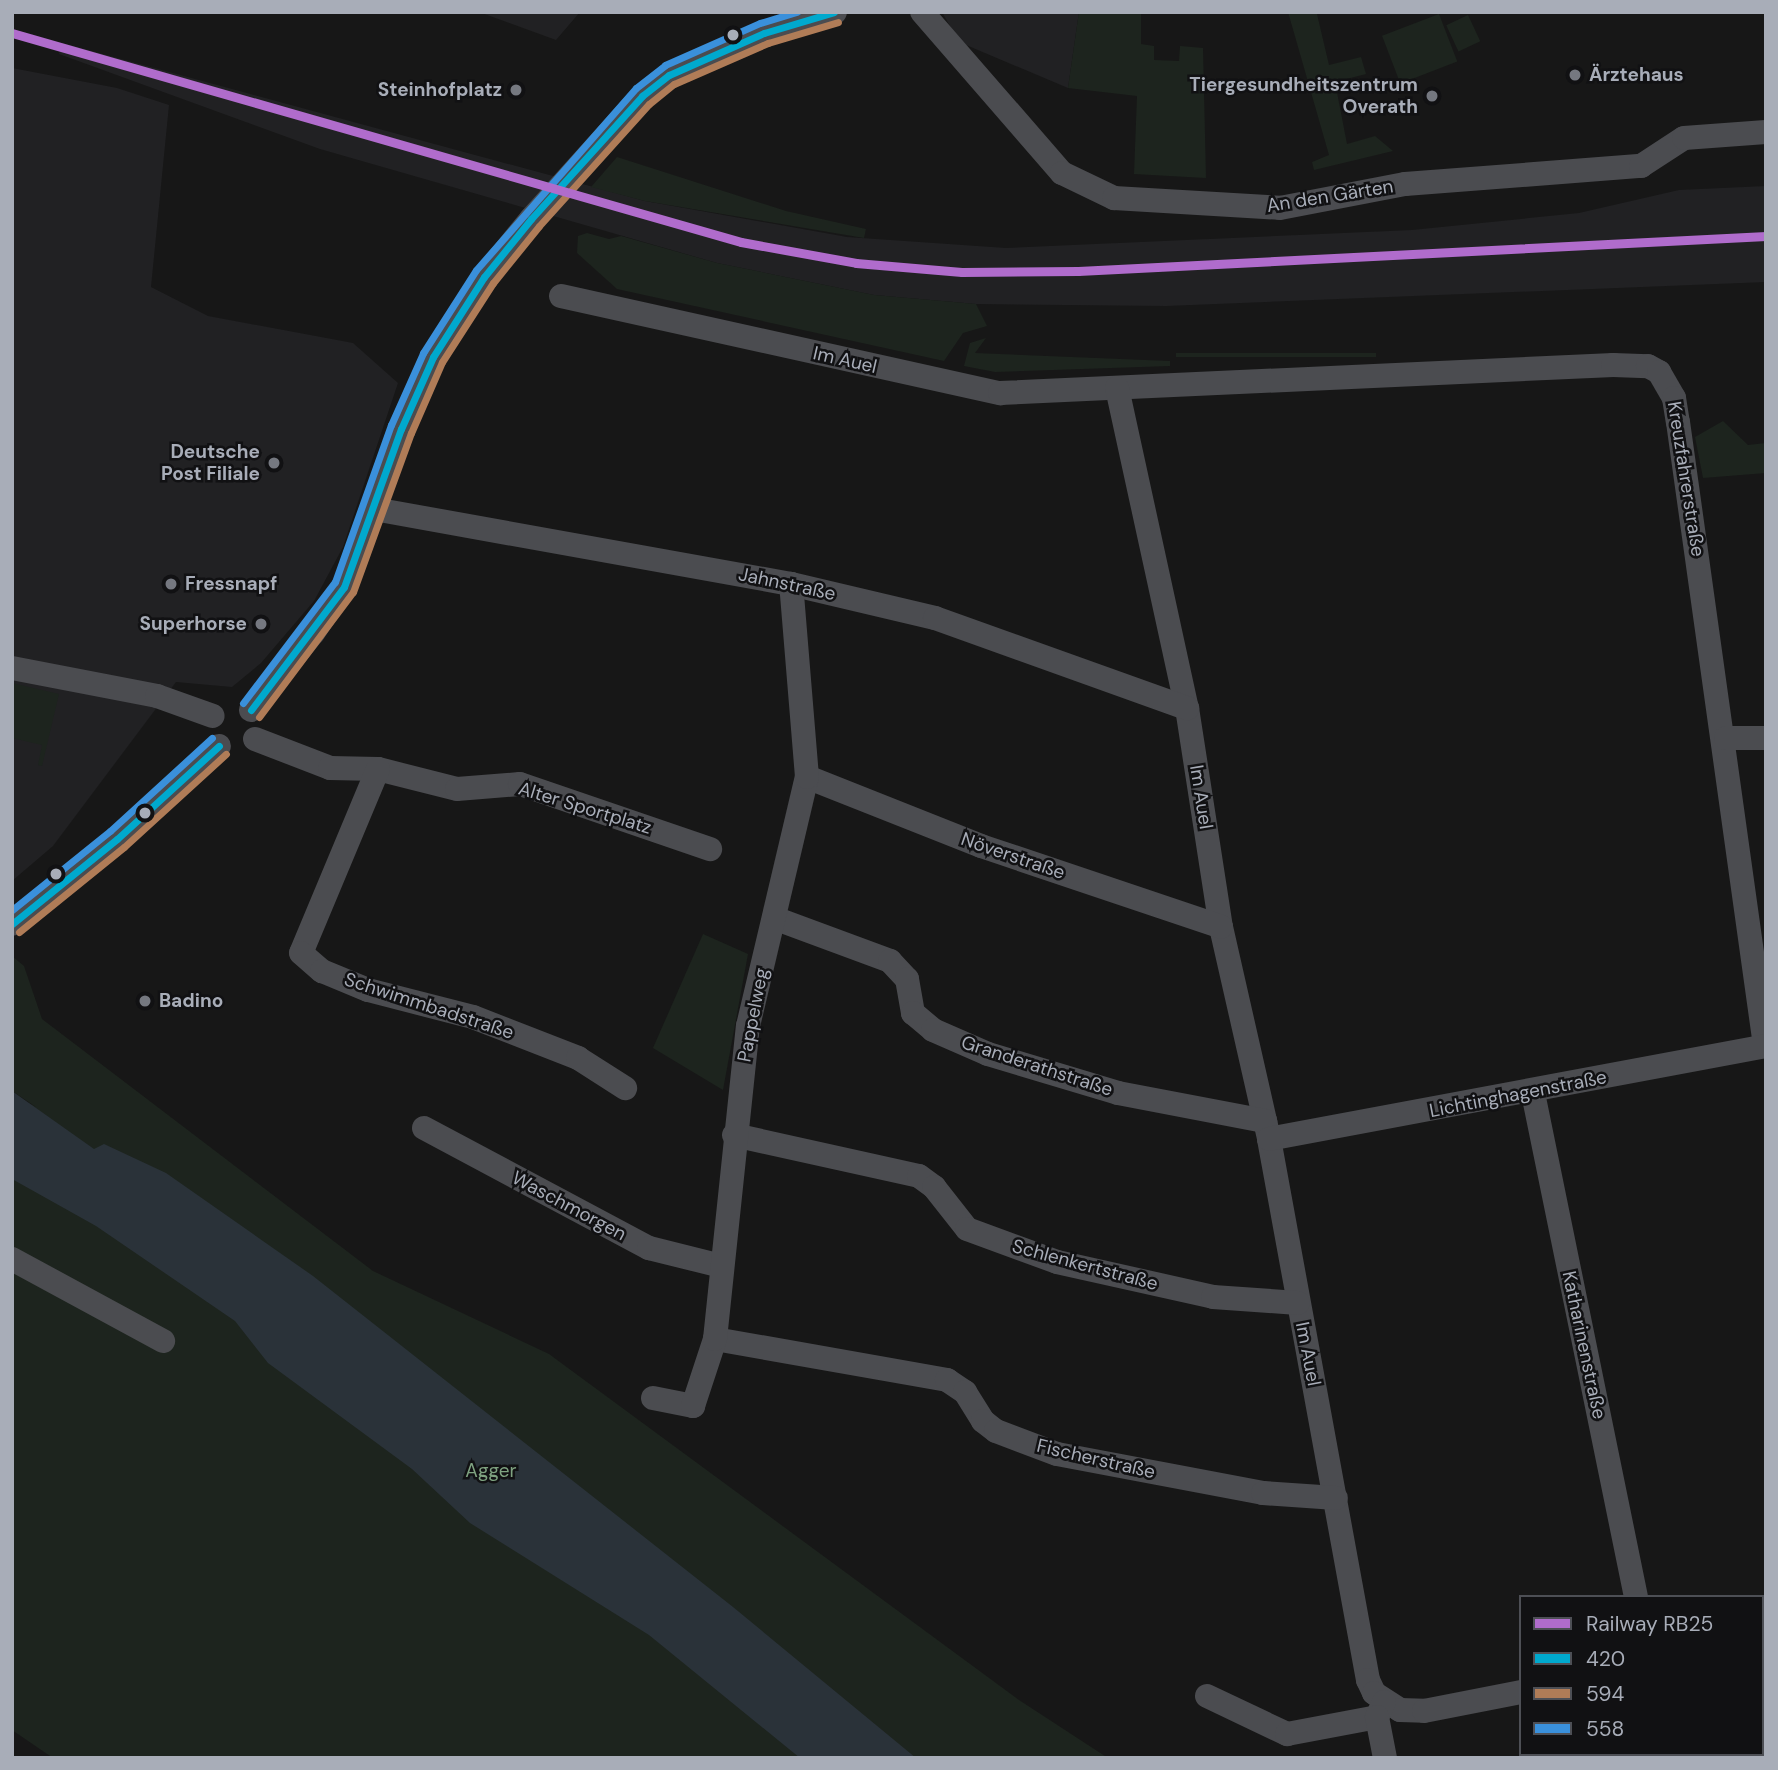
<!DOCTYPE html>
<meta charset="utf-8">
<style>
body{margin:0}
#map{position:relative;width:1778px;height:1770px;overflow:hidden;background:#171717;font-family:"DM Sans",sans-serif}
div>[style]{position:absolute}
.built>*{inset:0;background:#212123}
.green>*{inset:0;background:#1d241e;transform-origin:0 0}
.water>*{inset:0;background:#2a3239}
.minor>*{height:24px;margin:-12px;padding:0 12px;transform-origin:12px;border-radius:12px;background:#4b4c50}
.bus-1>*{height:7px;margin:-3.5px;padding:0 3.5px;transform-origin:3.5px;border-radius:3.5px;background:#00a9ce}
.bus-2>*{height:7px;margin:-3.5px;padding:0 3.5px;transform-origin:3.5px;border-radius:3.5px;background:#b07c57}
.bus-3>*{height:7px;margin:-3.5px;padding:0 3.5px;transform-origin:3.5px;border-radius:3.5px;background:#3a90db}
.rail-1>*{height:9px;margin:-4.5px;padding:0 4.5px;transform-origin:4.5px;border-radius:4.5px;background:#b06ccc}
.dots>*{width:19px;height:19px;translate:-50% -50%;box-sizing:border-box;border:4px solid #111113;border-radius:50%}
span{translate:-50% -50%;white-space:nowrap;text-align:center;line-height:1.15;-webkit-text-stroke:5px #111113;paint-order:stroke}
.poi-label{font-size:19px;color:#a8adb8;font-weight:700}
.left{translate:0 -50%;text-align:left}
.right{translate:-100% -50%;text-align:right}
.street-label{font-size:19px;color:#a8adb8}
.park-label{font-size:19px;color:#7fa381}
.frame{position:absolute;inset:0;border:14px solid #a8adb8;pointer-events:none}
.legend{position:absolute;left:1519px;top:1595px;width:245px;height:161px;box-sizing:border-box;background:#111113;border:2px solid #4d4f55;margin:0;padding:9px 12px;list-style:none;font-size:21px;color:#a8adb8}
.legend li{display:flex;align-items:center;gap:14px;height:35px}
.legend b{width:35px;border:2px solid #4d4f55}
</style>
<div id="map">
<div class="built">
<div style="clip-path:polygon(479px 12px,580px 12px,556px 40px)"></div>
<div style="clip-path:polygon(942px 12px,1079px 12px,1068px 88px,959px 42px)"></div>
<div style="clip-path:polygon(62px 43px,645px 201px,847px 237px,1006px 248px,1412px 230px,1579px 213px,1679px 190px,1766px 186px,1766px 282px,1166px 306px,976px 304px,874px 295px,717px 263px,320px 149px,59px 54px)"></div>
<div style="clip-path:polygon(12px 68px,117px 88px,169px 105px,151px 287px,208px 316px,353px 343px,398px 383px,343px 547px,314px 601px,261px 663px,232px 687px,176px 682px,53px 846px,12px 881px)"></div>
</div>
<div class="green">
<div style="clip-path:polygon(1079px 12px,1141px 12px,1141px 44px,1154px 46px,1154px 60px,1179px 61px,1180px 46px,1203px 48px,1206px 178px,1134px 174px,1137px 96px,1068px 88px)"></div>
<div style="clip-path:polygon(1288px 12px,1317px 14px,1329px 65px,1361px 57px,1366px 74px,1335px 82px,1347px 144px,1375px 136px,1393px 151px,1314px 170px,1312px 162px,1329px 155px)"></div>
<div style="left:1439px;top:14px;width:51px;height:61px;rotate:69deg"></div>
<div style="left:1468px;top:15px;width:29px;height:24px;rotate:65deg"></div>
<div style="clip-path:polygon(617px 157px,786px 211px,866px 229px,864px 238px,645px 201px,591px 187px)"></div>
<div style="clip-path:polygon(587px 233px,609px 239px,621px 236px,717px 263px,874px 295px,976px 304px,987px 326px,963px 333px,944px 361px,617px 289px,577px 253px,578px 236px)"></div>
<div style="clip-path:polygon(986px 338px,975px 353px,1170px 361px,1170px 366px,995px 372px,964px 366px,970px 343px)"></div>
<div style="left:1376px;top:353px;width:4px;height:200px;rotate:90deg"></div>
<div style="clip-path:polygon(1723px 421px,1748px 445px,1766px 443px,1766px 473px,1703px 478px,1695px 437px)"></div>
<div style="clip-path:polygon(12px 683px,59px 694px,42px 766px,38px 765px,42px 745px,12px 738px)"></div>
<div style="clip-path:polygon(703px 934px,748px 954px,723px 1090px,653px 1048px)"></div>
<div style="clip-path:polygon(12px 956px,24px 966px,42px 1019px,373px 1271px,549px 1354px,1019px 1700px,1108px 1758px,53px 1758px,12px 1730px,12px 1094px,36px 1107px,12px 1091px)"></div>
</div>
<div class="water">
<div style="clip-path:polygon(12px 1091px,94px 1149px,104px 1144px,166px 1173px,313px 1276px,733px 1607px,916px 1758px,800px 1758px,649px 1635px,470px 1523px,412px 1469px,268px 1363px,235px 1321px,96px 1226px,12px 1179px)"></div>
</div>
<div class="minor">
<div style="left:922px;top:12px;width:213px;rotate:49deg"></div>
<div style="left:1062px;top:173px;width:58px;rotate:25.7deg"></div>
<div style="left:1114px;top:198px;width:166px;rotate:3.4deg"></div>
<div style="left:1280px;top:208px;width:127px;rotate:-10.9deg"></div>
<div style="left:1405px;top:184px;width:237px;rotate:-4.4deg"></div>
<div style="left:1641px;top:166px;width:51px;rotate:-33.1deg"></div>
<div style="left:1684px;top:138px;width:82px;rotate:-4.2deg"></div>
<div style="left:561px;top:296px;width:450px;rotate:12.5deg"></div>
<div style="left:1000px;top:393px;width:614px;rotate:-2.62deg"></div>
<div style="left:1613px;top:365px;width:35px;rotate:2deg"></div>
<div style="left:1648px;top:366px;width:13px;rotate:29deg"></div>
<div style="left:1659px;top:372px;width:30px;rotate:60deg"></div>
<div style="left:1674px;top:398px;width:24px;rotate:81deg"></div>
<div style="left:1678px;top:422px;width:630px;rotate:82.06deg"></div>
<div style="left:1117px;top:388px;width:328px;rotate:77.7deg"></div>
<div style="left:1187px;top:708px;width:222px;rotate:81.2deg"></div>
<div style="left:1221px;top:927px;width:217px;rotate:77.2deg"></div>
<div style="left:1269px;top:1139px;width:550px;rotate:79.63deg"></div>
<div style="left:1368px;top:1680px;width:14px;rotate:65deg"></div>
<div style="left:1374px;top:1693px;width:31px;rotate:33deg"></div>
<div style="left:1400px;top:1710px;width:24px;rotate:2deg"></div>
<div style="left:1424px;top:1711px;width:99px;rotate:-11.1deg"></div>
<div style="left:374px;top:509px;width:424px;rotate:10.2deg"></div>
<div style="left:791px;top:584px;width:148px;rotate:13.3deg"></div>
<div style="left:935px;top:618px;width:268px;rotate:19.7deg"></div>
<div style="left:12px;top:668px;width:148px;rotate:10.9deg"></div>
<div style="left:157px;top:696px;width:59px;rotate:19.7deg"></div>
<div style="left:251px;top:710px;width:99px;rotate:-51.2deg"></div>
<div style="left:313px;top:633px;width:55px;rotate:-56deg"></div>
<div style="left:344px;top:587px;width:168px;rotate:-70.2deg"></div>
<div style="left:401px;top:429px;width:79px;rotate:-66deg"></div>
<div style="left:433px;top:357px;width:95px;rotate:-57.5deg"></div>
<div style="left:484px;top:277px;width:75px;rotate:-51deg"></div>
<div style="left:531px;top:219px;width:166px;rotate:-47.9deg"></div>
<div style="left:642px;top:96px;width:34px;rotate:-38deg"></div>
<div style="left:669px;top:75px;width:104px;rotate:-23.9deg"></div>
<div style="left:764px;top:33px;width:74px;rotate:-16.5deg"></div>
<div style="left:1726px;top:738px;width:40px"></div>
<div style="left:255px;top:739px;width:80px;rotate:21.1deg"></div>
<div style="left:330px;top:768px;width:48px;rotate:1.2deg"></div>
<div style="left:378px;top:769px;width:81px;rotate:14.2deg"></div>
<div style="left:457px;top:789px;width:63px;rotate:-4.5deg"></div>
<div style="left:520px;top:784px;width:201px;rotate:18.9deg"></div>
<div style="left:378px;top:769px;width:199px;rotate:112.7deg"></div>
<div style="left:301px;top:953px;width:28px;rotate:41deg"></div>
<div style="left:322px;top:971px;width:50px;rotate:22.4deg"></div>
<div style="left:368px;top:990px;width:108px;rotate:14.4deg"></div>
<div style="left:473px;top:1017px;width:113px;rotate:21.3deg"></div>
<div style="left:578px;top:1058px;width:56px;rotate:32.6deg"></div>
<div style="left:807px;top:777px;width:187px;rotate:21.6deg"></div>
<div style="left:981px;top:846px;width:253px;rotate:18.6deg"></div>
<div style="left:774px;top:918px;width:124px;rotate:20.3deg"></div>
<div style="left:890px;top:961px;width:25px;rotate:47deg"></div>
<div style="left:907px;top:979px;width:35px;rotate:80deg"></div>
<div style="left:913px;top:1013px;width:26px;rotate:40deg"></div>
<div style="left:933px;top:1030px;width:60px;rotate:23.6deg"></div>
<div style="left:988px;top:1054px;width:136px;rotate:16.7deg"></div>
<div style="left:1118px;top:1093px;width:150px;rotate:10.8deg"></div>
<div style="left:12px;top:924px;width:135px;rotate:-39deg"></div>
<div style="left:117px;top:839px;width:138px;rotate:-42.4deg"></div>
<div style="left:1533px;top:1093px;width:514px;rotate:78.45deg"></div>
<div style="left:424px;top:1128px;width:255px;rotate:28.1deg"></div>
<div style="left:649px;top:1248px;width:74px;rotate:14deg"></div>
<div style="left:734px;top:1135px;width:189px;rotate:12.5deg"></div>
<div style="left:919px;top:1176px;width:19px;rotate:36deg"></div>
<div style="left:934px;top:1187px;width:53px;rotate:51.8deg"></div>
<div style="left:967px;top:1229px;width:96px;rotate:20.1deg"></div>
<div style="left:1057px;top:1262px;width:160px;rotate:12.6deg"></div>
<div style="left:1213px;top:1297px;width:85px;rotate:4deg"></div>
<div style="left:1269px;top:1139px;width:506px;rotate:-10.6deg"></div>
<div style="left:12px;top:1259px;width:172px;rotate:28.5deg"></div>
<div style="left:715px;top:1339px;width:236px;rotate:10deg"></div>
<div style="left:947px;top:1380px;width:22px;rotate:34deg"></div>
<div style="left:965px;top:1392px;width:34px;rotate:58deg"></div>
<div style="left:983px;top:1421px;width:16px;rotate:38deg"></div>
<div style="left:996px;top:1431px;width:65px;rotate:20.7deg"></div>
<div style="left:1057px;top:1454px;width:210px;rotate:10.7deg"></div>
<div style="left:1263px;top:1493px;width:73px;rotate:3.9deg"></div>
<div style="left:653px;top:1398px;width:41px;rotate:11.3deg"></div>
<div style="left:693px;top:1406px;width:71px;rotate:-71.8deg"></div>
<div style="left:715px;top:1339px;width:315px;rotate:-84deg"></div>
<div style="left:748px;top:1026px;width:256px;rotate:-76.7deg"></div>
<div style="left:807px;top:777px;width:194px;rotate:-94.7deg"></div>
<div style="left:1762px;top:1624px;width:4px;rotate:-14deg"></div>
<div style="left:1207px;top:1696px;width:89px;rotate:25.4deg"></div>
<div style="left:1287px;top:1734px;width:92px;rotate:-10.7deg"></div>
<div style="left:1384px;top:1702px;width:17px;rotate:115deg"></div>
<div style="left:1377px;top:1717px;width:42px;rotate:79deg"></div>
</div>
<div class="bus-1">
<div style="left:251px;top:710px;width:154px;rotate:-52.9deg"></div>
<div style="left:344px;top:587px;width:168px;rotate:-70.2deg"></div>
<div style="left:401px;top:429px;width:79px;rotate:-66deg"></div>
<div style="left:433px;top:357px;width:95px;rotate:-57.5deg"></div>
<div style="left:484px;top:277px;width:75px;rotate:-51deg"></div>
<div style="left:531px;top:219px;width:166px;rotate:-47.9deg"></div>
<div style="left:642px;top:96px;width:34px;rotate:-38deg"></div>
<div style="left:669px;top:75px;width:104px;rotate:-23.9deg"></div>
<div style="left:764px;top:33px;width:73px;rotate:-16.7deg"></div>
<div style="left:12px;top:924px;width:135px;rotate:-39deg"></div>
<div style="left:117px;top:839px;width:138px;rotate:-42.4deg"></div>
</div>
<div class="bus-2">
<div style="left:259px;top:717px;width:156px;rotate:-53.1deg"></div>
<div style="left:353px;top:592px;width:169px;rotate:-70deg"></div>
<div style="left:411px;top:433px;width:77px;rotate:-66.4deg"></div>
<div style="left:442px;top:362px;width:94px;rotate:-57.2deg"></div>
<div style="left:493px;top:283px;width:73px;rotate:-51.1deg"></div>
<div style="left:539px;top:226px;width:164px;rotate:-48deg"></div>
<div style="left:649px;top:104px;width:32px;rotate:-39deg"></div>
<div style="left:674px;top:84px;width:103px;rotate:-23.6deg"></div>
<div style="left:768px;top:43px;width:73px;rotate:-16.7deg"></div>
<div style="left:19px;top:932px;width:135px;rotate:-39deg"></div>
<div style="left:124px;top:847px;width:138px;rotate:-42.4deg"></div>
</div>
<div class="bus-3">
<div style="left:243px;top:703px;width:152px;rotate:-52.8deg"></div>
<div style="left:335px;top:582px;width:167px;rotate:-70.4deg"></div>
<div style="left:391px;top:425px;width:79px;rotate:-66deg"></div>
<div style="left:423px;top:353px;width:98px;rotate:-57.4deg"></div>
<div style="left:476px;top:270px;width:242px;rotate:-48.7deg"></div>
<div style="left:636px;top:88px;width:37px;rotate:-38deg"></div>
<div style="left:665px;top:65px;width:104px;rotate:-23.9deg"></div>
<div style="left:760px;top:23px;width:39px;rotate:-17deg"></div>
<div style="left:12px;top:910px;width:126px;rotate:-38.9deg"></div>
<div style="left:110px;top:831px;width:138px;rotate:-42.4deg"></div>
</div>
<div class="rail-1">
<div style="left:12px;top:33px;width:758px;rotate:16deg"></div>
<div style="left:741px;top:242px;width:117px;rotate:10.3deg"></div>
<div style="left:856px;top:263px;width:106px;rotate:4.9deg"></div>
<div style="left:962px;top:272px;width:116px;rotate:-0.5deg"></div>
<div style="left:1078px;top:271px;width:689px;rotate:-2.91deg"></div>
</div>
<div class="dots">
<div style="left:733px;top:35px;background:#a8adb8"></div>
<div style="left:1575px;top:75px;background:#757880"></div>
<div style="left:516px;top:90px;background:#757880"></div>
<div style="left:1432px;top:96px;background:#757880"></div>
<div style="left:274px;top:463px;background:#757880"></div>
<div style="left:171px;top:584px;background:#757880"></div>
<div style="left:261px;top:624px;background:#757880"></div>
<div style="left:145px;top:813px;background:#a8adb8"></div>
<div style="left:56px;top:874px;background:#a8adb8"></div>
<div style="left:145px;top:1001px;background:#757880"></div>
</div>
<div class="poi-label">
<span class="left" style="left:1589px;top:75px">Ärztehaus</span>
<span class="right" style="left:1418px;top:96px">Tiergesundheitszentrum<br>Overath</span>
<span class="right" style="left:502px;top:90px">Steinhofplatz</span>
<span class="right" style="left:260px;top:463px">Deutsche<br>Post Filiale</span>
<span class="left" style="left:185px;top:584px">Fressnapf</span>
<span class="right" style="left:247px;top:624px">Superhorse</span>
<span class="left" style="left:159px;top:1001px">Badino</span>
</div>
<div class="street-label">
<span style="left:1330px;top:196px;rotate:-9deg">An den Gärten</span>
<span style="left:845px;top:360px;rotate:13deg">Im Auel</span>
<span style="left:1686px;top:479px;rotate:81deg">Kreuzfahrerstraße</span>
<span style="left:787px;top:584px;rotate:12deg">Jahnstraße</span>
<span style="left:1201px;top:797px;rotate:81deg">Im Auel</span>
<span style="left:585px;top:808px;rotate:17deg">Alter Sportplatz</span>
<span style="left:1013px;top:856px;rotate:19deg">Növerstraße</span>
<span style="left:429px;top:1006px;rotate:18deg">Schwimmbadstraße</span>
<span style="left:753px;top:1015px;rotate:-79deg">Pappelweg</span>
<span style="left:1037px;top:1066px;rotate:18deg">Granderathstraße</span>
<span style="left:1518px;top:1094px;rotate:-11deg">Lichtinghagenstraße</span>
<span style="left:569px;top:1206px;rotate:28deg">Waschmorgen</span>
<span style="left:1085px;top:1265px;rotate:15deg">Schlenkertstraße</span>
<span style="left:1584px;top:1345px;rotate:78deg">Katharinenstraße</span>
<span style="left:1308px;top:1354px;rotate:79deg">Im Auel</span>
<span style="left:1096px;top:1459px;rotate:13deg">Fischerstraße</span>
</div>
<div class="park-label">
<span style="left:491px;top:1471px">Agger</span>
</div>
<div class="frame"></div>
<ul class="legend">
<li><b style="height:9px;background:#b06ccc"></b>Railway RB25</li>
<li><b style="height:9px;background:#00a9ce"></b>420</li>
<li><b style="height:9px;background:#b07c57"></b>594</li>
<li><b style="height:9px;background:#3a90db"></b>558</li>
</ul>
</div>
